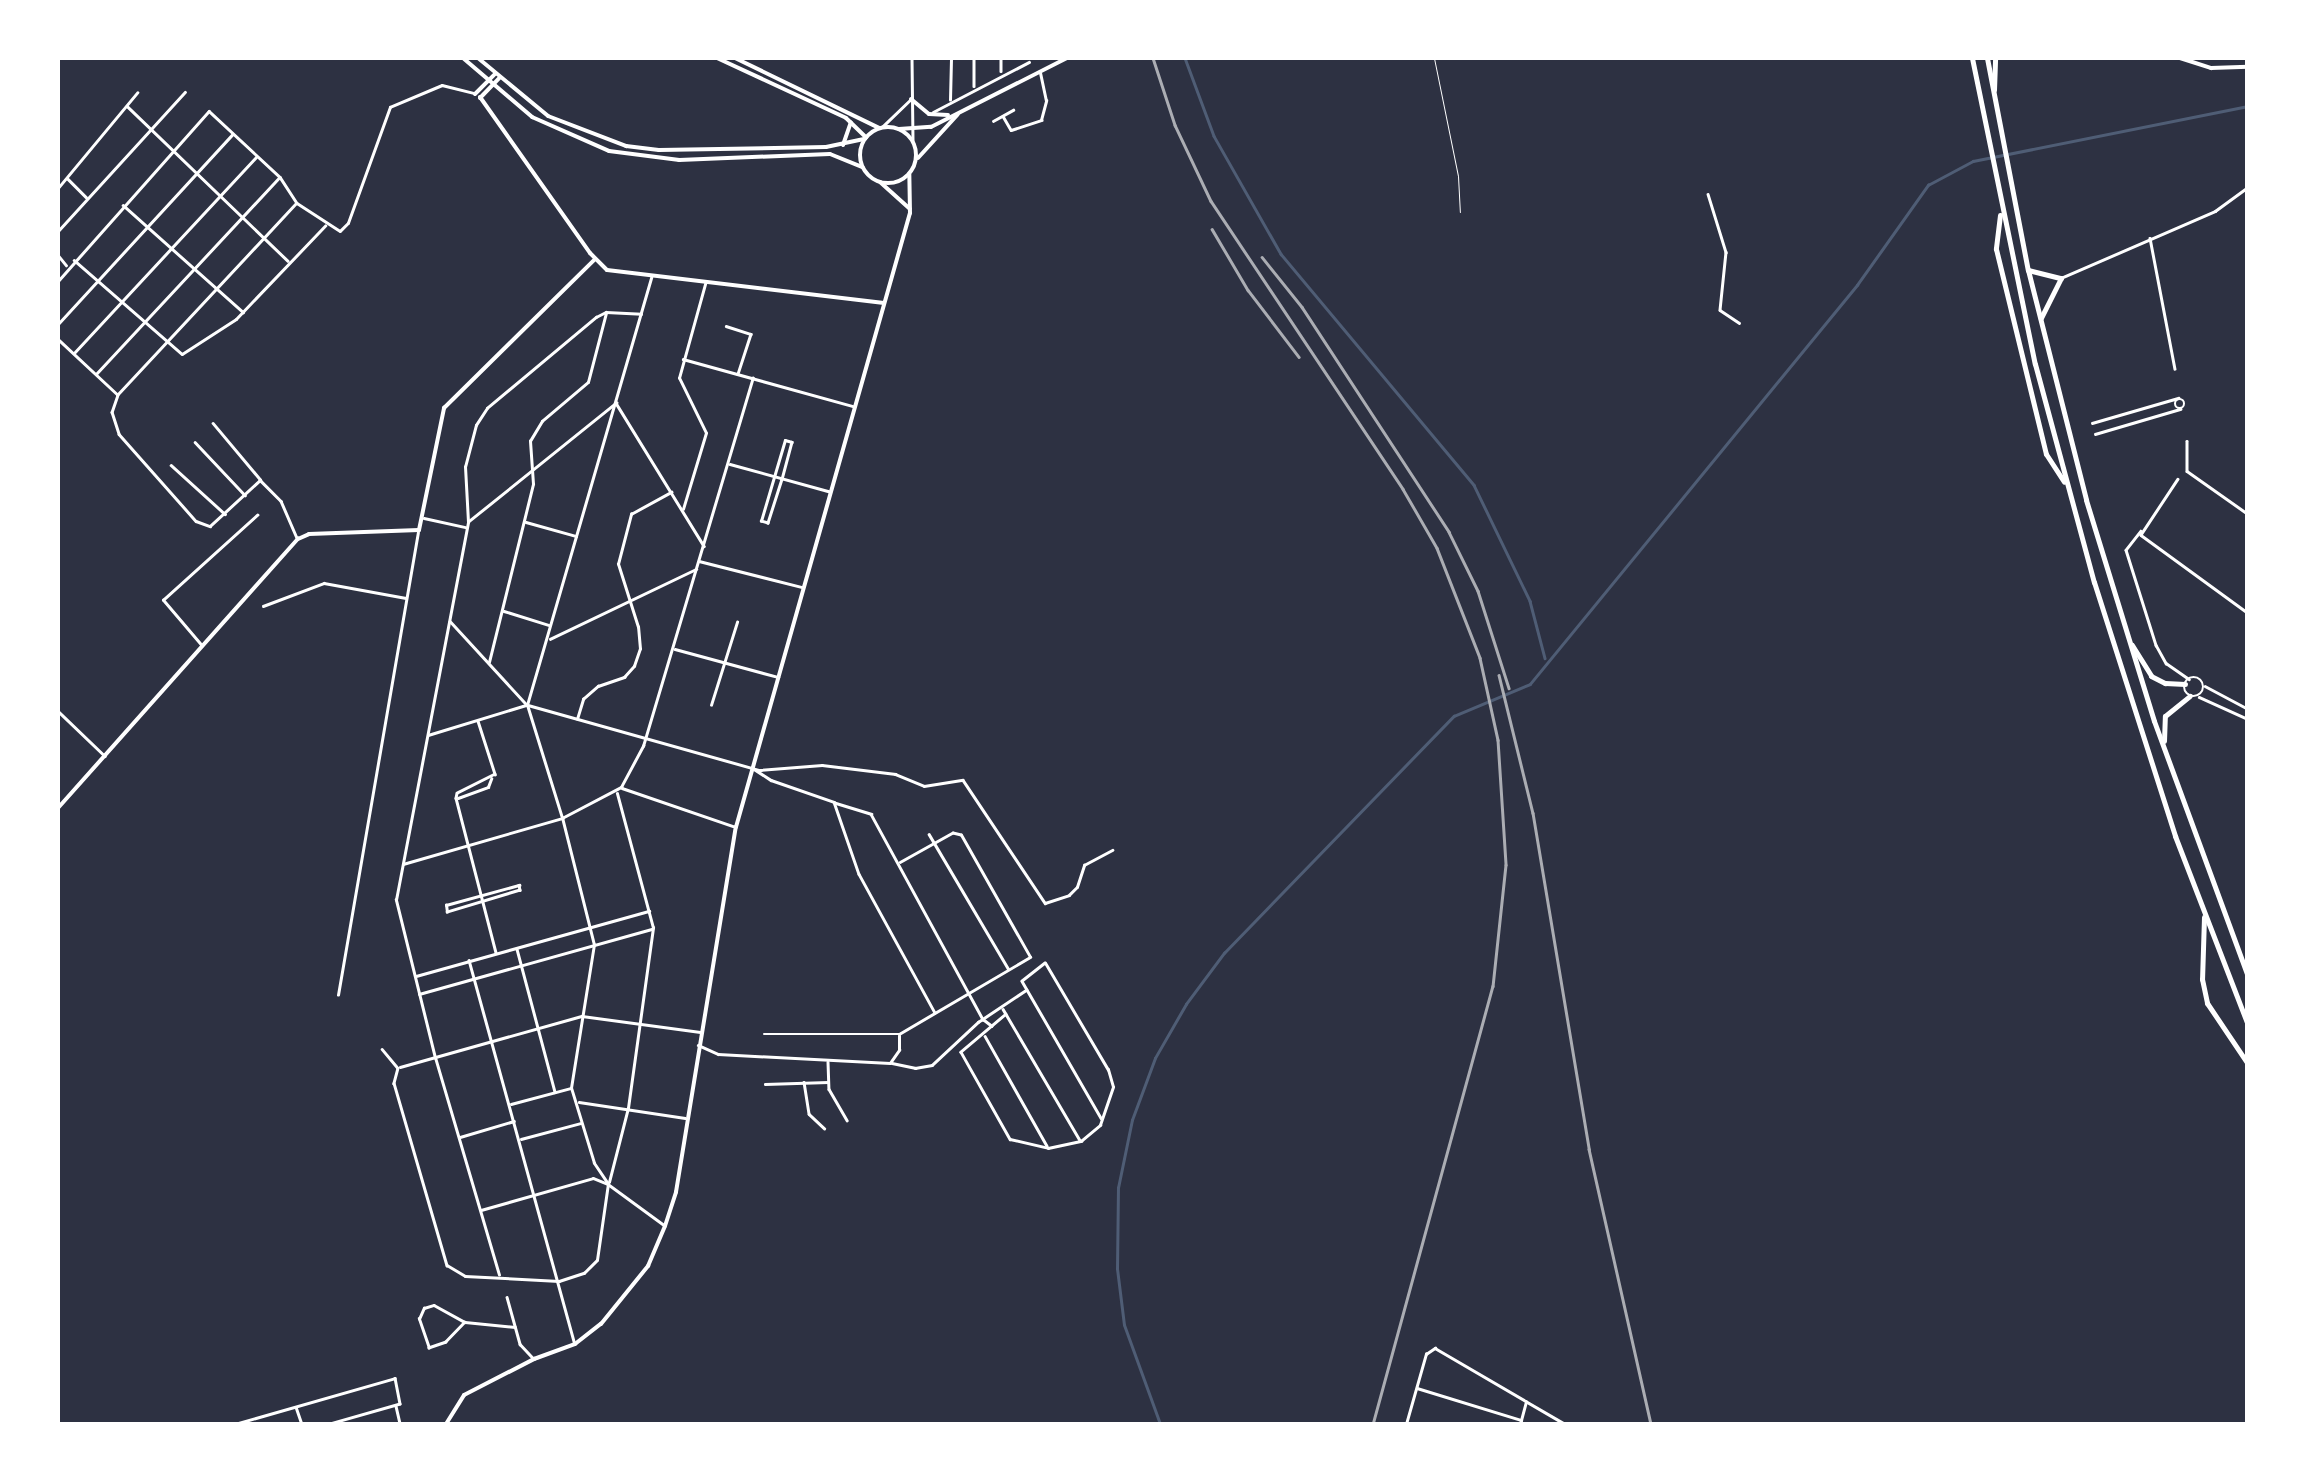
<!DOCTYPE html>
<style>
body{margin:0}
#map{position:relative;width:2305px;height:1482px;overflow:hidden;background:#2d3142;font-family:"Roboto Serif",serif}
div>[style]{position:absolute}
.stream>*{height:2.5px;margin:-1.25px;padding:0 1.25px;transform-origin:1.25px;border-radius:1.25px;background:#4f5d75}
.service>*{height:1px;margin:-0.5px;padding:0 0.5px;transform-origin:0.5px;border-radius:0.5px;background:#fff}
.minor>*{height:2.5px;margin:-1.25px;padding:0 1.25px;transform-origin:1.25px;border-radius:1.25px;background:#fff}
.minor>.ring{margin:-1.25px;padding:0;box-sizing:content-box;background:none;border:2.5px solid #fff;border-radius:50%}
.tertiary>*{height:4px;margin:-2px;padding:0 2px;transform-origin:2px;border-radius:2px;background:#fff}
.secondary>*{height:4px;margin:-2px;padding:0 2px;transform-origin:2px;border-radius:2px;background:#fff}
.primary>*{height:4px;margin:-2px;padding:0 2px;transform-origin:2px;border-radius:2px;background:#fff}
.primary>.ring{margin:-2px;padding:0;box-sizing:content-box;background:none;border:4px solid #fff;border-radius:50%}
.motorway>*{height:5px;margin:-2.5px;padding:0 2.5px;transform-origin:2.5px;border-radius:2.5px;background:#fff}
.rail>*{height:2.5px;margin:-1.25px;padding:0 1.25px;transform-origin:1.25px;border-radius:1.25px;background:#abadb3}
span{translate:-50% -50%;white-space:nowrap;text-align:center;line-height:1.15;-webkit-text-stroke:10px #fff;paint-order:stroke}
.frame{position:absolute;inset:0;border:60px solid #fff;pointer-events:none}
</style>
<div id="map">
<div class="stream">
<div style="left:1185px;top:58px;width:83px;rotate:69.6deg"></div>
<div style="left:1214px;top:136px;width:136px;rotate:60.4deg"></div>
<div style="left:1281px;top:254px;width:301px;rotate:50.1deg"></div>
<div style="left:1474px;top:485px;width:129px;rotate:64.2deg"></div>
<div style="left:1530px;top:601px;width:59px;rotate:75.3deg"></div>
<div style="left:1160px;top:1424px;width:105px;rotate:-110deg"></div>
<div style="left:1124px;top:1325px;width:56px;rotate:-97.1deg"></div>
<div style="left:1117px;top:1269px;width:81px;rotate:-89.3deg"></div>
<div style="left:1118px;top:1188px;width:69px;rotate:-78.4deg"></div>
<div style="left:1132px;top:1120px;width:66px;rotate:-69.6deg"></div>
<div style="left:1155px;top:1058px;width:62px;rotate:-60.1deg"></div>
<div style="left:1186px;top:1004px;width:64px;rotate:-53.3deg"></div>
<div style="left:1224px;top:953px;width:330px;rotate:-45.9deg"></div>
<div style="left:1454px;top:716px;width:82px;rotate:-22.8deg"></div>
<div style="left:1530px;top:684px;width:516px;rotate:-50.66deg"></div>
<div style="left:1857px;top:285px;width:123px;rotate:-54.6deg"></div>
<div style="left:1928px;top:185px;width:51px;rotate:-28.1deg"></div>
<div style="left:1973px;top:161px;width:280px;rotate:-11.3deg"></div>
</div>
<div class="service">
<div style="left:1434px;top:58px;width:120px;rotate:78.5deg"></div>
<div style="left:1458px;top:176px;width:36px;rotate:87deg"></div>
</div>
<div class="minor">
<div style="left:912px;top:58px;width:83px;rotate:89.3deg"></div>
<div style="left:974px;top:58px;width:28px;rotate:90deg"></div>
<div style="left:1001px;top:58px;width:13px;rotate:90deg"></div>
<div style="left:950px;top:100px;width:42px;rotate:-88.6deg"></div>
<div style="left:127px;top:106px;width:223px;rotate:43.9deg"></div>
<div style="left:933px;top:112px;width:108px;rotate:-27.5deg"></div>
<div style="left:1003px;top:116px;width:16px;rotate:60deg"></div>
<div style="left:1011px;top:130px;width:32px;rotate:-18deg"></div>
<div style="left:1041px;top:120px;width:20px;rotate:-75deg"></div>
<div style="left:1046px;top:101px;width:30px;rotate:-102deg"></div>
<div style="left:993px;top:121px;width:23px;rotate:-29deg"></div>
<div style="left:882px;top:127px;width:39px;rotate:-44deg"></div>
<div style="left:67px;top:178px;width:27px;rotate:45deg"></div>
<div style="left:58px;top:188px;width:124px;rotate:-50.3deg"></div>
<div style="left:1708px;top:194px;width:61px;rotate:72.8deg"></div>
<div style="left:1726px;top:252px;width:58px;rotate:95.9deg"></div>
<div style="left:1720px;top:310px;width:23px;rotate:34deg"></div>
<div style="left:296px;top:204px;width:261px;rotate:133deg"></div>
<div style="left:118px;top:395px;width:18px;rotate:109deg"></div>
<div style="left:112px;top:412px;width:23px;rotate:72deg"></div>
<div style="left:119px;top:434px;width:116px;rotate:48.5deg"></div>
<div style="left:196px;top:521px;width:15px;rotate:20deg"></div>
<div style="left:210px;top:526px;width:68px;rotate:-42.6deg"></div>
<div style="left:260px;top:480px;width:30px;rotate:45deg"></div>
<div style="left:281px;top:501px;width:40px;rotate:66.6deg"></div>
<div style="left:123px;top:205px;width:161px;rotate:41.7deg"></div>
<div style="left:58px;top:231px;width:188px;rotate:-47.6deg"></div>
<div style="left:2150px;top:238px;width:133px;rotate:79.2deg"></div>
<div style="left:58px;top:255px;width:13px;rotate:51deg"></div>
<div style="left:74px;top:260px;width:143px;rotate:41deg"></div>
<div style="left:182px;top:354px;width:64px;rotate:-32.9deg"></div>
<div style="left:236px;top:319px;width:129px;rotate:-46.3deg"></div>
<div style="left:2061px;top:278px;width:168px;rotate:-23.5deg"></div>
<div style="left:2215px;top:211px;width:41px;rotate:-36deg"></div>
<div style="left:58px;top:281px;width:227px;rotate:-48.4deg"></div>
<div style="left:209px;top:111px;width:97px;rotate:42.9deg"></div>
<div style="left:280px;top:177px;width:31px;rotate:57deg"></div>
<div style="left:297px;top:203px;width:51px;rotate:33.1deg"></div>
<div style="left:340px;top:231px;width:11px;rotate:-45deg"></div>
<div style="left:348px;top:223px;width:123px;rotate:-70.1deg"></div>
<div style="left:390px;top:107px;width:56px;rotate:-22.9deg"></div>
<div style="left:442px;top:85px;width:33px;rotate:14deg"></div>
<div style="left:58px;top:324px;width:257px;rotate:-47.4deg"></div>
<div style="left:726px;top:326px;width:26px;rotate:18deg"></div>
<div style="left:751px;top:334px;width:42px;rotate:108deg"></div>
<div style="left:58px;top:339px;width:81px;rotate:43deg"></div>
<div style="left:74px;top:353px;width:267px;rotate:-47.1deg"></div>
<div style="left:683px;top:359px;width:176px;rotate:15.5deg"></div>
<div style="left:96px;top:374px;width:268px;rotate:-47deg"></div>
<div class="ring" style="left:2175px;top:399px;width:7.5px;height:7.5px"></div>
<div style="left:213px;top:423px;width:73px;rotate:50deg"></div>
<div style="left:2092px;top:423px;width:90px;rotate:-16.2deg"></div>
<div style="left:2095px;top:434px;width:89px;rotate:-16.4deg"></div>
<div style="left:785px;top:440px;width:7px;rotate:16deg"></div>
<div style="left:792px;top:442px;width:38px;rotate:105deg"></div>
<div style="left:782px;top:479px;width:46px;rotate:107.7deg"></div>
<div style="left:768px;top:523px;width:7px;rotate:-164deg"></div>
<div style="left:761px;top:521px;width:84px;rotate:-73.5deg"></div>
<div style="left:2187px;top:441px;width:30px;rotate:90deg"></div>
<div style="left:2187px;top:471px;width:75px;rotate:35.2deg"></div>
<div style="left:195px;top:442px;width:73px;rotate:46.7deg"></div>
<div style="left:730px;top:464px;width:102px;rotate:15.4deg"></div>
<div style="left:171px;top:465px;width:73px;rotate:42.2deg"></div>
<div style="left:2178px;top:479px;width:67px;rotate:123.5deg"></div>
<div style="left:2141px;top:535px;width:132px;rotate:36.1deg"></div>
<div style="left:683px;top:509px;width:79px;rotate:-73.2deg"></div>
<div style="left:706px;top:433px;width:61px;rotate:-116.1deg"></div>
<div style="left:679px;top:378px;width:98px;rotate:-74.5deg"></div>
<div style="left:424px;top:518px;width:42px;rotate:12.4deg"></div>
<div style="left:469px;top:521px;width:189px;rotate:-38.8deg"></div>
<div style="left:616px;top:403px;width:168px;rotate:58.4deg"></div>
<div style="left:526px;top:522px;width:52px;rotate:15.6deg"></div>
<div style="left:2141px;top:531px;width:24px;rotate:128deg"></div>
<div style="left:2126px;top:550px;width:100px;rotate:72.5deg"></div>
<div style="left:2156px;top:645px;width:21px;rotate:61deg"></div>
<div style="left:2166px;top:663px;width:28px;rotate:35deg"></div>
<div style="left:699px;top:561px;width:106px;rotate:14.2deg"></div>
<div style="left:263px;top:606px;width:65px;rotate:-20.7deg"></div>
<div style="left:324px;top:583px;width:83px;rotate:10.4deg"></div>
<div style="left:504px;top:611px;width:47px;rotate:17.3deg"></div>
<div style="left:450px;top:621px;width:113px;rotate:47.5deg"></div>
<div style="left:550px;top:639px;width:162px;rotate:-25.6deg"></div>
<div style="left:202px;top:646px;width:60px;rotate:-130.3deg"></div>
<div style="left:163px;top:600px;width:127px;rotate:-42.1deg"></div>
<div style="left:675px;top:649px;width:107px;rotate:15.2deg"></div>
<div style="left:489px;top:662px;width:183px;rotate:-76.1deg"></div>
<div style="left:533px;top:484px;width:43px;rotate:-94deg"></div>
<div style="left:530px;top:441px;width:23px;rotate:-59deg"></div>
<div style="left:542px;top:421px;width:60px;rotate:-40.3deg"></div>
<div style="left:588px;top:382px;width:71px;rotate:-75.4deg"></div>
<div class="ring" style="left:2184px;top:677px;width:17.5px;height:17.5px"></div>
<div style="left:2205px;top:686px;width:49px;rotate:28.1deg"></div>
<div style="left:2199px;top:697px;width:54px;rotate:24.2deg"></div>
<div style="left:528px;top:705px;width:241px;rotate:15.7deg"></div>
<div style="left:760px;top:770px;width:62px;rotate:-4.6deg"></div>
<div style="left:822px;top:765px;width:74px;rotate:7deg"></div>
<div style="left:895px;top:774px;width:31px;rotate:22deg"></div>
<div style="left:924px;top:786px;width:39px;rotate:-9deg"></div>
<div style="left:963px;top:780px;width:148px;rotate:56.3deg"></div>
<div style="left:1045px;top:903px;width:25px;rotate:-18deg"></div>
<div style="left:1069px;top:895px;width:11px;rotate:-45deg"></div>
<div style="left:1077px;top:887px;width:23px;rotate:-72deg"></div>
<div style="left:1084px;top:865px;width:32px;rotate:-28deg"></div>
<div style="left:711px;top:705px;width:87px;rotate:-72.6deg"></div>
<div style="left:58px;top:711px;width:65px;rotate:43.8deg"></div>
<div style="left:577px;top:719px;width:21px;rotate:-73deg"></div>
<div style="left:583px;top:699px;width:20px;rotate:-41deg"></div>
<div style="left:598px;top:686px;width:28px;rotate:-19deg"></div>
<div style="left:624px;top:677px;width:15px;rotate:-48deg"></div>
<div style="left:634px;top:666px;width:18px;rotate:-71deg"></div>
<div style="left:640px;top:649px;width:22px;rotate:-95deg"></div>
<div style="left:638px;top:627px;width:66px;rotate:-107.6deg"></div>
<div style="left:618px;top:564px;width:52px;rotate:-75.4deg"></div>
<div style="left:631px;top:514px;width:46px;rotate:-28.8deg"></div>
<div style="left:478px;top:721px;width:56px;rotate:72.2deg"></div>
<div style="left:495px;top:774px;width:42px;rotate:153.4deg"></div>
<div style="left:457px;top:793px;width:5px;rotate:101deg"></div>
<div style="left:456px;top:798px;width:160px;rotate:75.5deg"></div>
<div style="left:428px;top:735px;width:102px;rotate:-17deg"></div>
<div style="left:754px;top:769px;width:20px;rotate:33deg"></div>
<div style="left:771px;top:780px;width:67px;rotate:19.2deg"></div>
<div style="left:834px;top:802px;width:76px;rotate:70.9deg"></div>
<div style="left:859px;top:874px;width:158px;rotate:61.3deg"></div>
<div style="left:622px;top:788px;width:117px;rotate:18.9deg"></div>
<div style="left:458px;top:798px;width:32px;rotate:-20deg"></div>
<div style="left:488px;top:787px;width:9px;rotate:-69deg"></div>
<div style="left:836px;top:803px;width:37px;rotate:17deg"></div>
<div style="left:871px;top:814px;width:234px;rotate:61.4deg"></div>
<div style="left:983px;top:1019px;width:11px;rotate:38deg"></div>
<div style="left:929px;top:834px;width:156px;rotate:59.5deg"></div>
<div style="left:403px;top:864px;width:166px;rotate:-16.1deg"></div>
<div style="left:562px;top:818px;width:67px;rotate:-27.7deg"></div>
<div style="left:621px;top:787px;width:47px;rotate:-61.8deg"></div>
<div style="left:643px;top:746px;width:384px;rotate:-73.4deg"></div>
<div style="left:519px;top:885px;width:5px;rotate:79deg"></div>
<div style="left:520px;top:890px;width:76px;rotate:163.2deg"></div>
<div style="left:447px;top:912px;width:7px;rotate:-98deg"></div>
<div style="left:446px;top:905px;width:76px;rotate:-15.3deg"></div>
<div style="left:517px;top:949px;width:148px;rotate:75.1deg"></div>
<div style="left:469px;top:960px;width:396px;rotate:74.6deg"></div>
<div style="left:416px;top:976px;width:242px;rotate:-15.6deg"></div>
<div style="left:419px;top:994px;width:242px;rotate:-15.6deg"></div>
<div style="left:338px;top:995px;width:469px;rotate:-80.2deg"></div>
<div style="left:1003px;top:1009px;width:152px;rotate:59.6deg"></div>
<div style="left:1006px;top:1014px;width:59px;rotate:139.8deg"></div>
<div style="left:961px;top:1052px;width:100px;rotate:60.6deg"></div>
<div style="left:1010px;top:1139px;width:39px;rotate:13deg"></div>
<div style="left:1048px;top:1148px;width:34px;rotate:-12deg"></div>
<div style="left:1081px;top:1141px;width:25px;rotate:-40deg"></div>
<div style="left:1100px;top:1125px;width:40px;rotate:-71.1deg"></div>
<div style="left:1113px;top:1087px;width:18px;rotate:-106deg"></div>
<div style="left:1108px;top:1070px;width:124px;rotate:-120.5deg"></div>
<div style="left:1045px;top:963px;width:29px;rotate:142deg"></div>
<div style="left:1022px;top:981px;width:158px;rotate:60deg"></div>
<div style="left:764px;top:1034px;width:135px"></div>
<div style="left:899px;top:1034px;width:152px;rotate:-30.4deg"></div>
<div style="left:1030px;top:957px;width:140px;rotate:-119.5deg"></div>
<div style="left:961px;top:835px;width:8px;rotate:-166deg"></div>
<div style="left:953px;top:833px;width:60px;rotate:150.9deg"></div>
<div style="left:985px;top:1036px;width:126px;rotate:60.6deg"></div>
<div style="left:698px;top:1045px;width:22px;rotate:24deg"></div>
<div style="left:718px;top:1054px;width:172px;rotate:3deg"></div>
<div style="left:890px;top:1063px;width:16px;rotate:-55deg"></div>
<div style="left:899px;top:1050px;width:14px;rotate:-90deg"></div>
<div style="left:382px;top:1049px;width:23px;rotate:50deg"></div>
<div style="left:828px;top:1062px;width:27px;rotate:88deg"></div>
<div style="left:829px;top:1089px;width:36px;rotate:60deg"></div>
<div style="left:892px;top:1063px;width:24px;rotate:12deg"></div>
<div style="left:915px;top:1068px;width:17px;rotate:-10deg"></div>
<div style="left:932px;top:1065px;width:63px;rotate:-43.1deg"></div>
<div style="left:978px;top:1022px;width:58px;rotate:-33.7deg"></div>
<div style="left:400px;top:1067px;width:189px;rotate:-15.7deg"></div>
<div style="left:582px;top:1016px;width:119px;rotate:7.7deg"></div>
<div style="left:398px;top:1068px;width:16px;rotate:105deg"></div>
<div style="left:394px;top:1083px;width:190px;rotate:73.8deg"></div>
<div style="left:447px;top:1265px;width:21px;rotate:31deg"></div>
<div style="left:465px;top:1276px;width:94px;rotate:3deg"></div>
<div style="left:559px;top:1281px;width:26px;rotate:-18deg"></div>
<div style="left:584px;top:1273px;width:18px;rotate:-45deg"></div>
<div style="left:597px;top:1260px;width:77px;rotate:-81.8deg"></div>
<div style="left:608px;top:1184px;width:25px;rotate:-124deg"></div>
<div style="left:594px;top:1163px;width:78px;rotate:-107deg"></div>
<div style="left:571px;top:1088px;width:145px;rotate:-80.9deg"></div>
<div style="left:594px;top:945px;width:131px;rotate:-104.1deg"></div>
<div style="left:562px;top:818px;width:118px;rotate:-107.2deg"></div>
<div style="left:527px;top:705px;width:445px;rotate:-73.8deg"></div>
<div style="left:804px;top:1082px;width:32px;rotate:81deg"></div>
<div style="left:809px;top:1114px;width:21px;rotate:43deg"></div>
<div style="left:765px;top:1084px;width:63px;rotate:-1.8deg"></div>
<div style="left:579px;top:1102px;width:107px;rotate:8.6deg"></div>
<div style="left:511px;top:1104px;width:62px;rotate:-14.9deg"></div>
<div style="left:460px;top:1137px;width:56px;rotate:-16.5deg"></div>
<div style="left:521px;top:1139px;width:62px;rotate:-14.9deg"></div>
<div style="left:609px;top:1182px;width:76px;rotate:-75.6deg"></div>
<div style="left:628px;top:1108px;width:182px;rotate:-82.1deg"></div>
<div style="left:653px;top:928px;width:139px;rotate:-105deg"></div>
<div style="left:481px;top:1210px;width:116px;rotate:-15.9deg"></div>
<div style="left:593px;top:1178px;width:16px;rotate:22deg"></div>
<div style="left:608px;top:1184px;width:69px;rotate:36.2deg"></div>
<div style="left:499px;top:1275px;width:226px;rotate:-106.4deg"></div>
<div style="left:435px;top:1058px;width:163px;rotate:-103.9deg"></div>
<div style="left:396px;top:900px;width:385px;rotate:-79.2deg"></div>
<div style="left:468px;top:522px;width:55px;rotate:-93.1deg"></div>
<div style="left:465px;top:467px;width:43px;rotate:-75.3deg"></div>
<div style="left:476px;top:425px;width:20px;rotate:-57deg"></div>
<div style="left:487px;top:408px;width:142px;rotate:-39.9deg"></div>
<div style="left:596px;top:317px;width:11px;rotate:-27deg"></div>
<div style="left:606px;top:312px;width:35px;rotate:3deg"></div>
<div style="left:507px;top:1297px;width:49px;rotate:74.5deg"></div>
<div style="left:520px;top:1344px;width:19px;rotate:47deg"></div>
<div style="left:465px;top:1322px;width:28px;rotate:134deg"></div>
<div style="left:446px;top:1342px;width:18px;rotate:161deg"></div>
<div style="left:429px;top:1348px;width:31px;rotate:-109deg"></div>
<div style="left:419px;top:1319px;width:12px;rotate:-66deg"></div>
<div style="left:424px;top:1308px;width:10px;rotate:-17deg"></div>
<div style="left:434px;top:1305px;width:35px;rotate:29deg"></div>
<div style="left:465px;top:1322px;width:50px;rotate:5.7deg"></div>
<div style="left:1417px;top:1388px;width:109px;rotate:17.1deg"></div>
<div style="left:396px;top:1406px;width:18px;rotate:77deg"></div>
<div style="left:296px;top:1407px;width:18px;rotate:71deg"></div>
<div style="left:235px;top:1424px;width:166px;rotate:-16deg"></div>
<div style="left:395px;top:1378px;width:26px;rotate:79deg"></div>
<div style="left:400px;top:1404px;width:73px;rotate:164.1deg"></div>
<div style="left:1406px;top:1424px;width:73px;rotate:-74.1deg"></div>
<div style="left:1426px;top:1354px;width:11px;rotate:-34deg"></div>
<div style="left:1435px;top:1348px;width:151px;rotate:30.3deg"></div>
<div style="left:1520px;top:1424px;width:23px;rotate:-75deg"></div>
</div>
<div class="tertiary">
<div style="left:480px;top:97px;width:191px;rotate:54.8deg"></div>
<div style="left:590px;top:253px;width:24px;rotate:45deg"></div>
<div style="left:607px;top:270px;width:279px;rotate:6.8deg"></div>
<div style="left:58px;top:808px;width:361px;rotate:-48.3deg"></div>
<div style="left:298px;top:539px;width:12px;rotate:-24deg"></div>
<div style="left:309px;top:534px;width:110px;rotate:-2.1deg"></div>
<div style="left:419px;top:530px;width:125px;rotate:-78.4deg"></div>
<div style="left:444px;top:408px;width:211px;rotate:-44.6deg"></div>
</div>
<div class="secondary">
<div style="left:717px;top:58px;width:142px;rotate:24.9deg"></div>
<div style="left:846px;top:118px;width:28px;rotate:44deg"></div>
<div style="left:735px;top:58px;width:160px;rotate:25.9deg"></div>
<div style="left:880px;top:182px;width:40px;rotate:42deg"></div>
<div style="left:446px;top:1424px;width:34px;rotate:-58deg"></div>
<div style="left:464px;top:1395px;width:79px;rotate:-27.2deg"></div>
<div style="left:534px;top:1359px;width:44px;rotate:-20.1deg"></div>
<div style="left:575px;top:1344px;width:33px;rotate:-38deg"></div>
<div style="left:601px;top:1324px;width:75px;rotate:-51deg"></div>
<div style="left:648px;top:1266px;width:43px;rotate:-67deg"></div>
<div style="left:665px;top:1226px;width:36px;rotate:-72deg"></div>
<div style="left:676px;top:1192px;width:370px;rotate:-80.7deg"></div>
<div style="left:736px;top:827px;width:638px;rotate:-74.18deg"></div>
<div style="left:910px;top:213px;width:39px;rotate:-91deg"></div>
</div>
<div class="primary">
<div style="left:463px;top:58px;width:91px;rotate:40.5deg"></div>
<div style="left:532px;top:117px;width:84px;rotate:23.8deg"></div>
<div style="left:609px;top:151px;width:71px;rotate:7.3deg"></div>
<div style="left:679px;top:160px;width:151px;rotate:-2.3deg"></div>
<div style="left:830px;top:154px;width:35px;rotate:22deg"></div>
<div style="left:478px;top:58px;width:91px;rotate:39.6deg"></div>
<div style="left:548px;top:116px;width:84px;rotate:21deg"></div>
<div style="left:626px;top:146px;width:33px;rotate:7deg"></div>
<div style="left:659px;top:150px;width:167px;rotate:-1deg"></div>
<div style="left:826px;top:147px;width:40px;rotate:-12deg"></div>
<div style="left:2180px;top:58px;width:33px;rotate:18deg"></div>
<div style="left:2211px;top:68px;width:37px;rotate:-2deg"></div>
<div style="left:475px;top:94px;width:28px;rotate:-45deg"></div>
<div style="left:480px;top:98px;width:28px;rotate:-46deg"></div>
<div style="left:911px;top:99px;width:23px;rotate:40deg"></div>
<div style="left:929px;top:114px;width:19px;rotate:3deg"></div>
<div class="ring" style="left:860px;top:127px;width:52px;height:52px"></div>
<div style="left:899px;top:129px;width:32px;rotate:-4deg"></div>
<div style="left:931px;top:127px;width:153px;rotate:-26.9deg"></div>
<div style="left:843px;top:145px;width:24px;rotate:-71deg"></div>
<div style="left:918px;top:158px;width:59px;rotate:-47.7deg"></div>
</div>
<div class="motorway">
<div style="left:1972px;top:58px;width:312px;rotate:78.4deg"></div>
<div style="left:2035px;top:364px;width:226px;rotate:74.9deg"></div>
<div style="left:2094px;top:582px;width:267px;rotate:72.3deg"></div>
<div style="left:2175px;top:836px;width:203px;rotate:68.9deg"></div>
<div style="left:1987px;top:58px;width:216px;rotate:79.1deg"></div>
<div style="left:2028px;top:270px;width:237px;rotate:75.8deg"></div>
<div style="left:2086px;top:500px;width:231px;rotate:72.9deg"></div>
<div style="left:2154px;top:721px;width:272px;rotate:69.8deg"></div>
<div style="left:1994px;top:90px;width:32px;rotate:-88deg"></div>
<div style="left:2000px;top:215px;width:34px;rotate:97deg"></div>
<div style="left:1996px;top:249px;width:211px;rotate:76.3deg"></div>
<div style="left:2046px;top:454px;width:33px;rotate:57deg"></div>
<div style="left:2028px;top:270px;width:34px;rotate:14deg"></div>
<div style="left:2061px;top:278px;width:45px;rotate:116.6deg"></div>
<div style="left:2132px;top:645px;width:36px;rotate:58deg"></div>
<div style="left:2151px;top:676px;width:16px;rotate:27deg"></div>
<div style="left:2165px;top:683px;width:20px;rotate:3deg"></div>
<div style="left:2164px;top:741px;width:25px;rotate:-88deg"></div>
<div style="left:2165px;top:716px;width:32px;rotate:-39deg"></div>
<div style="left:2204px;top:917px;width:62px;rotate:91.8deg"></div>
<div style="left:2202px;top:979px;width:25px;rotate:78deg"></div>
<div style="left:2207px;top:1003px;width:73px;rotate:56.1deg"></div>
</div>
<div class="rail">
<div style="left:1153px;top:58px;width:71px;rotate:71.8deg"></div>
<div style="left:1175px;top:125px;width:84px;rotate:64.7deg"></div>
<div style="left:1211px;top:201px;width:346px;rotate:56.3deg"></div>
<div style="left:1403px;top:489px;width:68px;rotate:60deg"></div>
<div style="left:1437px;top:548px;width:118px;rotate:68.6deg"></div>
<div style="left:1480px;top:658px;width:84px;rotate:77.6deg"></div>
<div style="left:1498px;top:740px;width:125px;rotate:86.3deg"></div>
<div style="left:1506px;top:865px;width:122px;rotate:96.1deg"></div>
<div style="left:1493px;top:986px;width:454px;rotate:105.3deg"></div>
<div style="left:1212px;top:229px;width:71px;rotate:59.5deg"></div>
<div style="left:1248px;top:290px;width:84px;rotate:52.7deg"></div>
<div style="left:1262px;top:257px;width:64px;rotate:51.3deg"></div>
<div style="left:1302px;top:307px;width:269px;rotate:56.8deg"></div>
<div style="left:1449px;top:532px;width:66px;rotate:63.8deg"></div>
<div style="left:1478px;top:591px;width:102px;rotate:72.3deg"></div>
<div style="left:1499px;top:675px;width:142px;rotate:76.2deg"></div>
<div style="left:1533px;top:813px;width:341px;rotate:80.5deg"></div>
<div style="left:1589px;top:1149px;width:282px;rotate:77.3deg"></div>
</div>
<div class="frame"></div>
</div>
